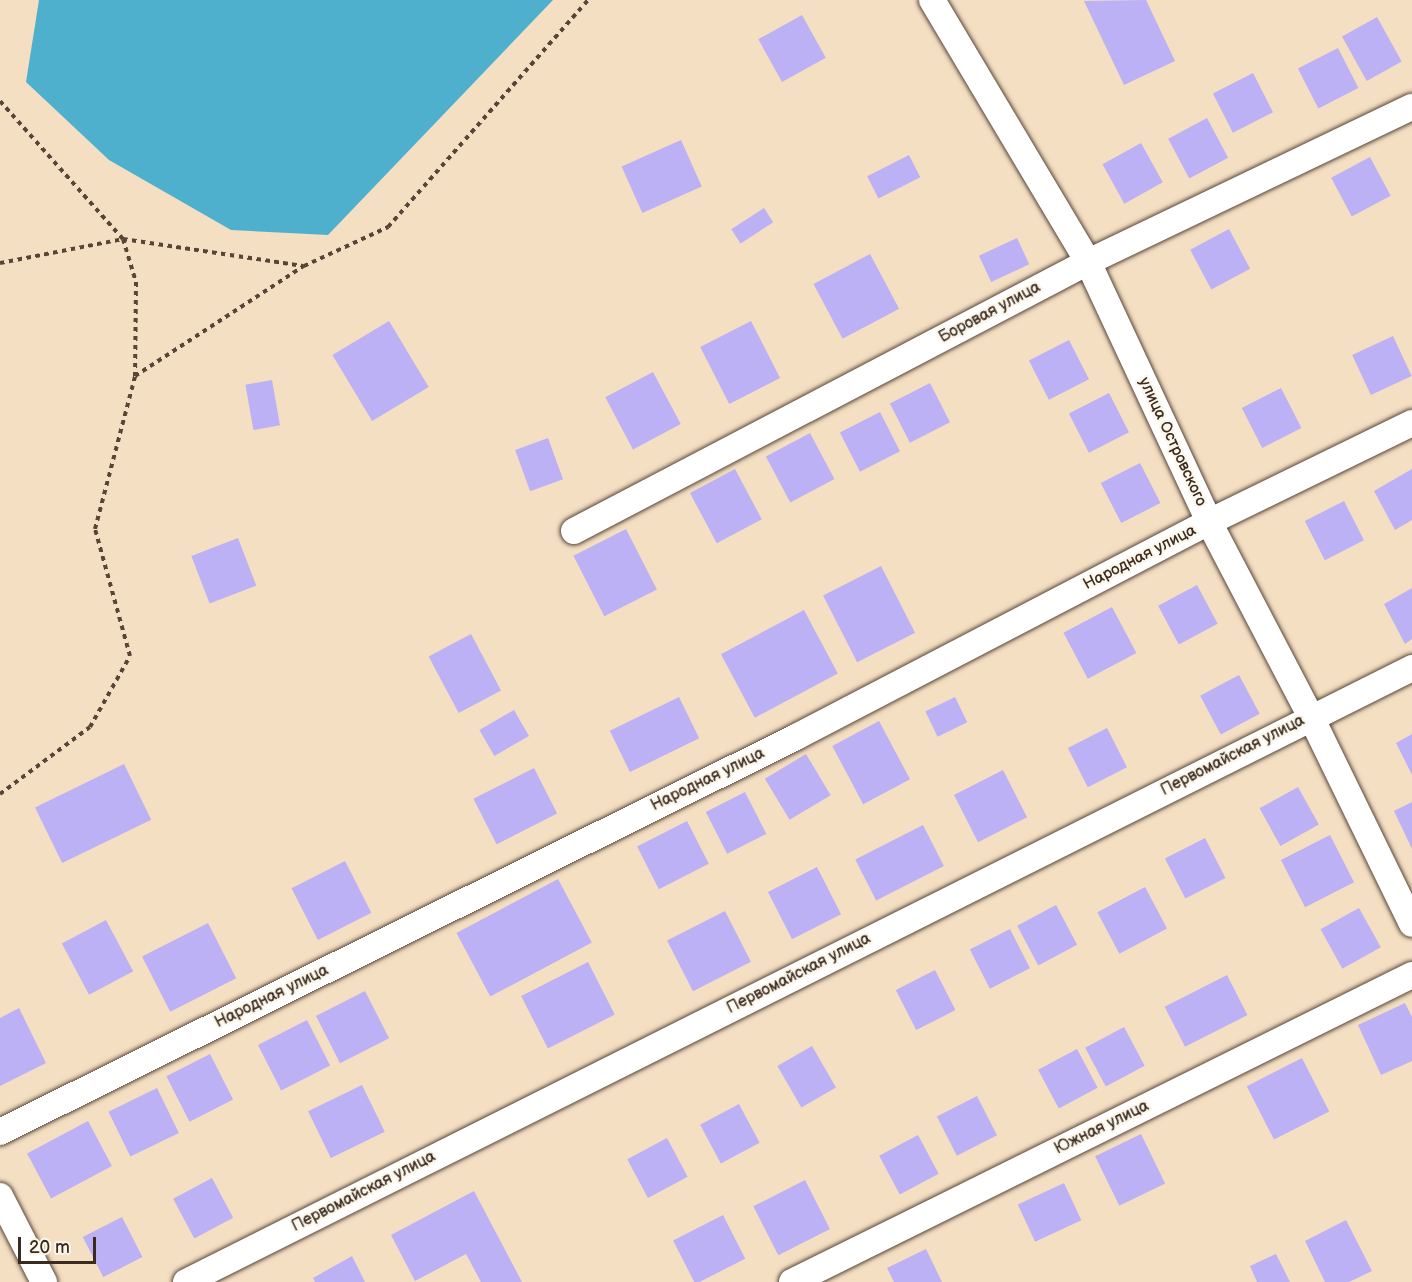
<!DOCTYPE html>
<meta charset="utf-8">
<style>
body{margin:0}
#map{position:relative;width:1412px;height:1282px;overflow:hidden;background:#f4dfc3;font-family:"Balsamiq Sans",sans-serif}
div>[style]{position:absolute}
.water>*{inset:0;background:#4fb0ce}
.building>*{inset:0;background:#bcb1f4;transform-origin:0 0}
.path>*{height:4px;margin-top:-2px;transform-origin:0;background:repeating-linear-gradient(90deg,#574537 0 4.5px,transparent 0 9px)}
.roads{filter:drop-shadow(0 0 2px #574537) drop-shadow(0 0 2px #574537)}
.street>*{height:26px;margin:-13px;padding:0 13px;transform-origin:13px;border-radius:13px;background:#fff}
span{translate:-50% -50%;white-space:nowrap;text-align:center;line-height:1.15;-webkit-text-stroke:5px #fbf7ec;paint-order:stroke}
.street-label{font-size:16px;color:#3b2a1e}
.scale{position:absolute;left:18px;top:1237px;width:78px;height:27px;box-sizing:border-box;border:3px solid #3b2a1e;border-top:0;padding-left:8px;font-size:18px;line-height:21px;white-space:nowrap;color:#3b2a1e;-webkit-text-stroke:4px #fbf7ec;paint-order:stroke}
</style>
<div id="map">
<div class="water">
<div style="clip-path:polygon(39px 0,553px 0,328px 235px,231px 230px,109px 160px,26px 82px)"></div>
</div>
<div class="building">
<div style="clip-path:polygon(1146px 0,1175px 61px,1124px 85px,1084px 1px)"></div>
<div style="left:802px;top:15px;width:49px;height:50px;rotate:61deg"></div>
<div style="left:1377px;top:17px;width:51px;height:40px;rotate:61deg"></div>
<div style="left:1338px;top:48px;width:45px;height:45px;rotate:63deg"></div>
<div style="left:1253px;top:73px;width:44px;height:45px;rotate:63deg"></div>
<div style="left:1207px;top:118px;width:45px;height:44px;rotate:62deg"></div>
<div style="left:681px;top:140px;width:51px;height:65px;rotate:66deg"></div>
<div style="left:1141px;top:143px;width:45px;height:44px;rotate:61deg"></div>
<div style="left:909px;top:155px;width:25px;height:47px;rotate:63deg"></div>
<div style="left:1370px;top:157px;width:44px;height:44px;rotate:62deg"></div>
<div style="left:764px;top:208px;width:17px;height:39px;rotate:57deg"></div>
<div style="left:1229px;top:229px;width:45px;height:44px;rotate:62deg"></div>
<div style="left:1017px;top:238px;width:29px;height:42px;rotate:65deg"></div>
<div style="left:870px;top:254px;width:62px;height:64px;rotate:62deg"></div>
<div style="left:389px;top:321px;width:77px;height:66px;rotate:59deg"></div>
<div style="left:751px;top:321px;width:64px;height:57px;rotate:63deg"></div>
<div style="left:1393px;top:336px;width:44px;height:45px;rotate:65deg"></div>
<div style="left:1069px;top:340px;width:44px;height:45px;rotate:63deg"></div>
<div style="left:653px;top:372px;width:59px;height:54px;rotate:62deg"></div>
<div style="left:272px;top:380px;width:46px;height:27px;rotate:80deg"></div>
<div style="left:930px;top:383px;width:44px;height:45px;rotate:63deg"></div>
<div style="left:1281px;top:388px;width:45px;height:44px;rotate:63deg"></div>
<div style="left:1109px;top:393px;width:44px;height:45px;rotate:63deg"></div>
<div style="left:880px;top:412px;width:44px;height:45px;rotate:63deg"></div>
<div style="left:810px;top:433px;width:52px;height:50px;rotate:62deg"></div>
<div style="left:548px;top:438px;width:44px;height:35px;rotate:70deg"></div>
<div style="left:1140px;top:463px;width:45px;height:44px;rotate:63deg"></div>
<div style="left:735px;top:469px;width:57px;height:51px;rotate:62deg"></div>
<div style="clip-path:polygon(1412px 469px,1412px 520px,1395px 530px,1374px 491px)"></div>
<div style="left:1344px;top:501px;width:44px;height:44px;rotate:63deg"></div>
<div style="left:626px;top:529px;width:68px;height:59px;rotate:63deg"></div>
<div style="left:238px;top:538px;width:51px;height:50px;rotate:69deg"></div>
<div style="left:881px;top:566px;width:75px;height:65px;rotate:63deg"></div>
<div style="left:1197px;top:585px;width:44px;height:44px;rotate:62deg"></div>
<div style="clip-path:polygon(1412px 588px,1412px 639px,1405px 644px,1384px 604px)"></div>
<div style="left:1112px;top:607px;width:52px;height:55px;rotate:62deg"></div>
<div style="left:804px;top:610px;width:72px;height:94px;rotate:62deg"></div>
<div style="left:471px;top:634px;width:64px;height:48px;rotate:62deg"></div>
<div style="left:1239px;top:675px;width:44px;height:44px;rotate:62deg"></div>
<div style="left:679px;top:697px;width:46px;height:77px;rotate:64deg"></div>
<div style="left:955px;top:697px;width:28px;height:33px;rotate:64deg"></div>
<div style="left:514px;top:710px;width:30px;height:40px;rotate:60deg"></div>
<div style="left:879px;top:721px;width:66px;height:53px;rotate:62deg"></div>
<div style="left:1107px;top:728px;width:44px;height:44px;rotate:63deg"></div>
<div style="clip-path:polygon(1412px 734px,1412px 775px,1396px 743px)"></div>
<div style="left:806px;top:754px;width:48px;height:48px;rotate:59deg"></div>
<div style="left:124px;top:764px;width:62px;height:99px;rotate:64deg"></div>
<div style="left:534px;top:768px;width:51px;height:68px;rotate:63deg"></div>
<div style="left:1003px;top:770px;width:53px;height:55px;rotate:63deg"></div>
<div style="left:1298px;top:787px;width:43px;height:44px;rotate:61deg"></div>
<div style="left:745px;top:792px;width:47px;height:44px;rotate:63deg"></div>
<div style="clip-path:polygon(1412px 802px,1412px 849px,1394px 811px)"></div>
<div style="left:687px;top:821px;width:48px;height:56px;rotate:63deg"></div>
<div style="left:923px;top:825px;width:46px;height:76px;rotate:63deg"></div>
<div style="left:1330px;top:835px;width:53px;height:55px;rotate:63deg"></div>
<div style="left:1205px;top:838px;width:45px;height:45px;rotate:63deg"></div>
<div style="left:345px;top:861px;width:58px;height:60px;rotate:63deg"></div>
<div style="left:817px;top:867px;width:53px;height:55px;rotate:63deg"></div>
<div style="left:558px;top:879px;width:72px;height:115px;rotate:62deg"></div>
<div style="left:1145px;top:887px;width:47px;height:54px;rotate:62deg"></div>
<div style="left:1056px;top:905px;width:45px;height:44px;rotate:62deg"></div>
<div style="left:1359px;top:908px;width:45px;height:44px;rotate:61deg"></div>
<div style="left:725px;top:911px;width:57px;height:65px;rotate:63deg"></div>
<div style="left:106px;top:920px;width:58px;height:50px;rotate:62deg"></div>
<div style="left:208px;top:923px;width:62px;height:74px;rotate:63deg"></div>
<div style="left:1010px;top:929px;width:44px;height:45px;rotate:63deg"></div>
<div style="left:588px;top:962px;width:59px;height:75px;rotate:63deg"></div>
<div style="left:935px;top:970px;width:45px;height:44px;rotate:63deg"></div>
<div style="left:1227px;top:975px;width:45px;height:70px;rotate:63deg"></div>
<div style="left:365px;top:991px;width:53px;height:55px;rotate:63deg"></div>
<div style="clip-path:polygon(1405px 1003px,1412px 1017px,1412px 1061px,1381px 1075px,1358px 1025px)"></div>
<div style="clip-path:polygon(19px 1008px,46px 1063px,0 1086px,0 1018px)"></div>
<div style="left:307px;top:1020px;width:51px;height:55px;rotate:63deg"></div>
<div style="left:1124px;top:1027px;width:44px;height:44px;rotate:62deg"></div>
<div style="left:812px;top:1046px;width:48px;height:40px;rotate:60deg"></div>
<div style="left:1077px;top:1049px;width:44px;height:44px;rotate:62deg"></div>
<div style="left:210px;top:1054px;width:51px;height:49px;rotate:63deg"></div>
<div style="left:1302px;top:1058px;width:60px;height:62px;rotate:63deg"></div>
<div style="left:362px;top:1085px;width:52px;height:60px;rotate:64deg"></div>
<div style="left:157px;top:1088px;width:50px;height:54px;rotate:64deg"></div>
<div style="left:977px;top:1096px;width:44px;height:45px;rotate:63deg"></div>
<div style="left:739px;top:1104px;width:44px;height:44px;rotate:62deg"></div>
<div style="left:88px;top:1121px;width:51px;height:69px;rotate:62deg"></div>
<div style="left:1141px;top:1134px;width:55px;height:51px;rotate:64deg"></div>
<div style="left:918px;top:1135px;width:44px;height:44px;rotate:62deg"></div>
<div style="left:667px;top:1138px;width:44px;height:45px;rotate:62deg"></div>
<div style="left:212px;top:1178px;width:45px;height:44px;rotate:62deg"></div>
<div style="left:805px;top:1180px;width:55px;height:58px;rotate:63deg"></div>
<div style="left:1064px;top:1183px;width:41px;height:51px;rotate:65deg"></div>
<div style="clip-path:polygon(474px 1191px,522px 1282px,481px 1282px,466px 1254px,415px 1281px,391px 1235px)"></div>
<div style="left:723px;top:1215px;width:49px;height:56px;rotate:63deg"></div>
<div style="left:122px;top:1217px;width:45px;height:44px;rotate:63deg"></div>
<div style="clip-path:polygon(1346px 1220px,1372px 1271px,1349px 1282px,1325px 1282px,1305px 1241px)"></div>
<div style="clip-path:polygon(926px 1249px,942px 1282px,894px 1282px,887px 1268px)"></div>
<div style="clip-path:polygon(1276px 1254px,1290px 1282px,1257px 1282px,1250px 1266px)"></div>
<div style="clip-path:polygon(352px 1256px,365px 1282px,315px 1282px,313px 1278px)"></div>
</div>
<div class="path">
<div style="left:0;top:101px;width:185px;rotate:48.3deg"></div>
<div style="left:123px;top:239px;width:182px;rotate:8.5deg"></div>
<div style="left:0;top:263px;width:125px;rotate:-11deg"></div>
<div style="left:123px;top:239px;width:45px;rotate:73.2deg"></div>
<div style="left:136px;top:282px;width:94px;rotate:90.6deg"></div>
<div style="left:135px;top:376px;width:202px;rotate:-33.1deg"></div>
<div style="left:304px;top:266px;width:93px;rotate:-24.9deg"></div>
<div style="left:388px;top:227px;width:303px;rotate:-48.6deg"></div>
<div style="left:0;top:794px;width:112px;rotate:-36.7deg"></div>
<div style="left:90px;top:727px;width:81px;rotate:-60.6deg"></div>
<div style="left:130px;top:656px;width:132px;rotate:-105.4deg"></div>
<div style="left:95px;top:529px;width:158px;rotate:-75.3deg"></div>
</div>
<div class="roads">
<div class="street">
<div style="left:932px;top:0;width:305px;rotate:59.2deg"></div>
<div style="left:1088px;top:262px;width:287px;rotate:65deg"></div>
<div style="left:1209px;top:522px;width:220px;rotate:62.4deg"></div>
<div style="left:1311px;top:717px;width:230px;rotate:64deg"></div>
<div style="left:574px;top:531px;width:580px;rotate:-27.63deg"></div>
<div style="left:1088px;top:262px;width:359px;rotate:-25.6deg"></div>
<div style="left:0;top:1132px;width:889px;rotate:-26.39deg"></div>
<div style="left:796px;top:737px;width:466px;rotate:-27.5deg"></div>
<div style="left:1209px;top:522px;width:226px;rotate:-26deg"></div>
<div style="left:0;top:1196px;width:97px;rotate:62.9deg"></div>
<div style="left:186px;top:1282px;width:1371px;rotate:-26.6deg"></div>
<div style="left:792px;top:1282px;width:692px;rotate:-26.34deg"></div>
</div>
</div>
<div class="street-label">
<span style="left:990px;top:313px;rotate:-28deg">Боровая улица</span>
<span style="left:1172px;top:442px;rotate:65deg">улица Островского</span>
<span style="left:1140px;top:558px;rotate:-27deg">Народная улица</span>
<span style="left:1233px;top:756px;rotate:-27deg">Первомайская улица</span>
<span style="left:708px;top:780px;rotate:-26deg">Народная улица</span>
<span style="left:799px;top:974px;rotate:-27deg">Первомайская улица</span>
<span style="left:272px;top:997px;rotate:-26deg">Народная улица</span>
<span style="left:1102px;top:1128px;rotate:-26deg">Южная улица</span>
<span style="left:364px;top:1192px;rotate:-27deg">Первомайская улица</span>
</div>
<div class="scale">20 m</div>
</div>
